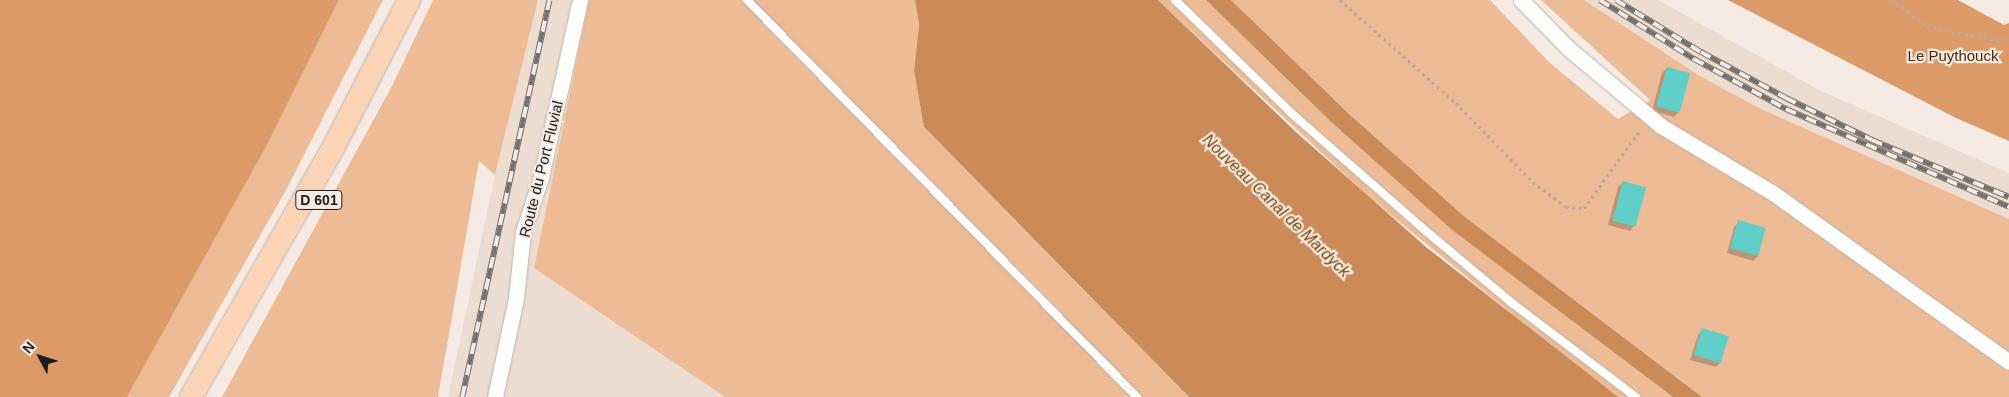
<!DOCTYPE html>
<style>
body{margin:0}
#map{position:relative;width:2009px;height:397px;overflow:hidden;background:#f5ebe4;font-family:Arial,sans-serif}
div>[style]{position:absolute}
.built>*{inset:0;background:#edddd1}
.green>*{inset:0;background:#edbc96}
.forest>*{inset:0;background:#db9a67}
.water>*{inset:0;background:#cb8b58}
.shadow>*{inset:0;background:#0003}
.building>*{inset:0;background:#5fcfc7;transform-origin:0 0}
.path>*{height:3px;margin-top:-1.5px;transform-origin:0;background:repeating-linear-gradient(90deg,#b3aba5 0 2.5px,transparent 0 6.5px)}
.roads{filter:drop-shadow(0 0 1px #bdb4ad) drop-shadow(0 0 1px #bdb4ad)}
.service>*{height:8px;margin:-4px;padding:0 4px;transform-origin:4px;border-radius:4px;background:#fff}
.minor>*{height:15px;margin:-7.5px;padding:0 7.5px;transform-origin:7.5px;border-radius:7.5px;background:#fff}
.primary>*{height:22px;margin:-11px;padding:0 11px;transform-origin:11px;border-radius:11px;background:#fbd4b6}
.rail>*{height:5.5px;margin-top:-2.75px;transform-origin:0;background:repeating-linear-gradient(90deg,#f5ebe4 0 11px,#77716c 0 22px);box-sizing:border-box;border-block:1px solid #77716c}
span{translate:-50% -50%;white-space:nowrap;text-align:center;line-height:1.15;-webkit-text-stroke:4.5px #f5ebe4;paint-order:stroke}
.shield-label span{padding:1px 4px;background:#f5ebe4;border:1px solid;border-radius:4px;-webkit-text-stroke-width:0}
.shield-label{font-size:14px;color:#201c1a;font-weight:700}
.park-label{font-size:15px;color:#542a00}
.street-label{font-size:15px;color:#201c1a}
.water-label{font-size:16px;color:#7e4200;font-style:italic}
.north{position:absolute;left:15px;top:332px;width:50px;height:50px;-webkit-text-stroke:4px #f5ebe4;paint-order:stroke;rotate:310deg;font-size:14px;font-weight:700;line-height:20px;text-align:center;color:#201c1a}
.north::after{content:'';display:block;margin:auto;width:18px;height:22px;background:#201c1a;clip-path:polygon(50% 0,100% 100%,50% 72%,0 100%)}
</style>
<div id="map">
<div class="built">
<div style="clip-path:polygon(538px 0,589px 0,534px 268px,725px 397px,448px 397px,495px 175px)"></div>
<div style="clip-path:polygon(1584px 0,1658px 0,1821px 91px,2009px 173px,2009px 219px,1759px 108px,1700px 76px)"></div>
</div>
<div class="green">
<div style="clip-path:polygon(339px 0,383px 0,286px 190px,169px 397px,127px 397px,266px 147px)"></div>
<div style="clip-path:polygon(433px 0,538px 0,495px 175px,479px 161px,438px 397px,222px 397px,392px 86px)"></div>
<div style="clip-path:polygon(589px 0,915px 0,919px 25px,914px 71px,924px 127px,1189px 397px,725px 397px,534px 268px)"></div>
<div style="clip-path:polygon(1158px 0,1206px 0,1329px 120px,1451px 228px,1673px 397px,1618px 397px,1551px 346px,1368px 196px)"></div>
<div style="clip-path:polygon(1231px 0,1490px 0,1550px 63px,1618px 119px,1650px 100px,1541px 0,1584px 0,1700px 76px,1759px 108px,2009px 219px,2009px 397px,1702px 397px,1465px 217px,1348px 113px)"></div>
</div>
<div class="forest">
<div style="clip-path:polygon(0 0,339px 0,266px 147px,127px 397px,0 397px)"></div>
<div style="clip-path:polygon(1728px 0,1958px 0,2004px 25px,2009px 23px,2009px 141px,1956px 118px)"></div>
</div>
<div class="water">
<div style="clip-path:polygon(915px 0,1158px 0,1297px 133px,1426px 247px,1618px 397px,1189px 397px,924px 127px,914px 71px,919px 25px)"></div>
<div style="clip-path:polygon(1206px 0,1231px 0,1348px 113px,1465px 217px,1702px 397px,1673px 397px,1451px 229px,1329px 120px)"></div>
</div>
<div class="shadow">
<div style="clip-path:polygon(1667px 68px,1679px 112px,1674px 117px,1652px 111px,1662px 73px)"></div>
<div style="clip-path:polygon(1623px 182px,1635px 225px,1630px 231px,1608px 225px,1618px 187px)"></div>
<div style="clip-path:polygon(1739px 222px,1765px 229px,1758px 256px,1753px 261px,1727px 253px,1734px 227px)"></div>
<div style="clip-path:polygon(1703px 330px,1721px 362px,1716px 367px,1690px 360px,1698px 335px)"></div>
</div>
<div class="building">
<div style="left:1667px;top:67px;width:24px;height:41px;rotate:15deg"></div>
<div style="left:1623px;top:181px;width:24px;height:41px;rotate:15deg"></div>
<div style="left:1738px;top:220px;width:29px;height:29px;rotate:16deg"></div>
<div style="left:1702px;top:328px;width:28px;height:28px;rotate:17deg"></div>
</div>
<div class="path">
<div style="left:1340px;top:0;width:155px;rotate:41.6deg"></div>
<div style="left:1456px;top:103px;width:110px;rotate:45.7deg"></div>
<div style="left:1533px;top:182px;width:41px;rotate:37.1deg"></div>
<div style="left:1566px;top:207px;width:18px;rotate:3deg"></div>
<div style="left:1584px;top:208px;width:97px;rotate:-54.2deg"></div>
<div style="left:1891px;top:0;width:44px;rotate:35.8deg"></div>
<div style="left:1927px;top:26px;width:70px;rotate:11.5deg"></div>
<div style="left:1996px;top:40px;width:13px;rotate:-4deg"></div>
</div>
<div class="roads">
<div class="service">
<div style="left:747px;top:0;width:557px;rotate:45.51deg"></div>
<div style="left:1175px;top:0;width:162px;rotate:44.2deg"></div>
<div style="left:1291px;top:113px;width:173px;rotate:41.2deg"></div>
<div style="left:1421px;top:227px;width:119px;rotate:39.9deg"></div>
<div style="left:1512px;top:303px;width:156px;rotate:37.2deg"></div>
</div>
<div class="minor">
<div style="left:1521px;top:0;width:69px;rotate:45.6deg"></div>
<div style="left:1569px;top:49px;width:120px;rotate:39.9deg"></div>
<div style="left:1661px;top:126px;width:131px;rotate:30.9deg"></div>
<div style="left:1773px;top:193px;width:290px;rotate:35.6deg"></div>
<div style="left:495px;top:397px;width:101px;rotate:-78deg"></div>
<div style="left:516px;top:298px;width:66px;rotate:-83.9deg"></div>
<div style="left:523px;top:232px;width:58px;rotate:-71.9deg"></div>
<div style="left:541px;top:177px;width:181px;rotate:-77.6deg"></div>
</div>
<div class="primary">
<div style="left:191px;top:397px;width:282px;rotate:-60.3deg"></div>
<div style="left:331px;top:152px;width:171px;rotate:-62.8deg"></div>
</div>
</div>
<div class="rail">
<div style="left:1600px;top:0;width:111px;rotate:32.1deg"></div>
<div style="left:1694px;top:59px;width:105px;rotate:28.5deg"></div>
<div style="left:1786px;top:109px;width:244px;rotate:23.7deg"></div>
<div style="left:1616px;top:0;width:100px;rotate:31.5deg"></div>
<div style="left:1701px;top:52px;width:97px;rotate:28.4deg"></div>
<div style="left:1786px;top:98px;width:96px;rotate:26deg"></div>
<div style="left:1872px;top:140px;width:148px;rotate:22.6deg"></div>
<div style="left:462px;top:397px;width:406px;rotate:-77.6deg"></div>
</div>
<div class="shield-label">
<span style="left:319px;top:200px">D 601</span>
</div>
<div class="park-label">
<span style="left:1953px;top:56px">Le Puythouck</span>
</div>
<div class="street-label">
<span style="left:541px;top:169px;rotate:-76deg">Route du Port Fluvial</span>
</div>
<div class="water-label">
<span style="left:1276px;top:206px;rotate:44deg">Nouveau Canal de Mardyck</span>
</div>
<div class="north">N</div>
</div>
